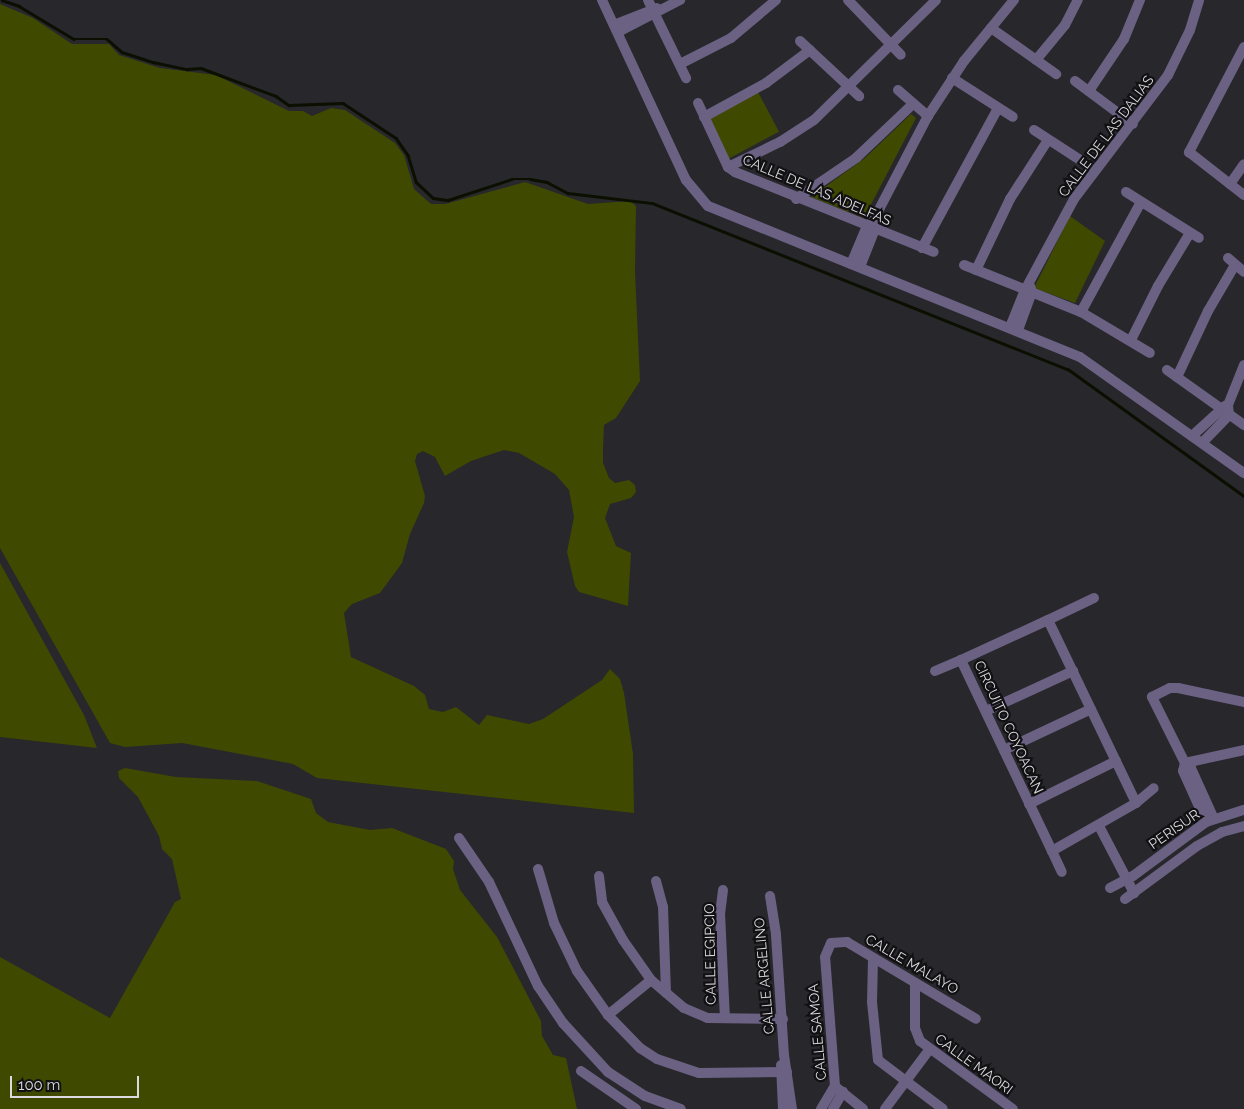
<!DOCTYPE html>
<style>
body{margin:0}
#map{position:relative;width:1244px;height:1109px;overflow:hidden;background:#28272c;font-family:Raleway,sans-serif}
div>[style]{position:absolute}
.green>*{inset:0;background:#3f4900;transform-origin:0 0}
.stream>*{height:2.5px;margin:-1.25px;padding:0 1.25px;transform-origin:1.25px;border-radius:1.25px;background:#0b0f00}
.street>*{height:10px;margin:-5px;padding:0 5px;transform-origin:5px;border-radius:5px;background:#6b6183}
span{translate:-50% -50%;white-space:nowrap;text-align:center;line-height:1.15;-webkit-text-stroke:4.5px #111013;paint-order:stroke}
.street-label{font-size:14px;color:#dbdade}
.scale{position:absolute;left:10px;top:1076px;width:129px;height:22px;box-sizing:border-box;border:2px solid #dbdade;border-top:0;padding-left:6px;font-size:15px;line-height:18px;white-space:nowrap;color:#dbdade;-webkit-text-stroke:4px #111013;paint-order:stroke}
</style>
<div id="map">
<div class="green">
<div style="clip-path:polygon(0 4px,33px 18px,72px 44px,109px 44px,119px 55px,160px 68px,216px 75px,289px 111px,303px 111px,312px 116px,331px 108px,345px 110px,395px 143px,404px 155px,414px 189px,431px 204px,445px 204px,525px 182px,588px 204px,630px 201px,636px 206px,635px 272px,640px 381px,616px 418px,604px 425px,603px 448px,603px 463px,609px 478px,615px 483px,629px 480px,635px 485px,636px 492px,631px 498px,610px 504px,605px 518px,616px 546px,631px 553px,628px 606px,579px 592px,575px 586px,567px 552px,574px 517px,569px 490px,555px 474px,519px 453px,504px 450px,471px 461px,445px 476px,435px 457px,423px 451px,417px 454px,415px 461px,425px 496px,424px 503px,410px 534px,402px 563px,380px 593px,352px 604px,344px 613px,351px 657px,414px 686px,425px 695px,429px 709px,443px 712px,456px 707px,479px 725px,487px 715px,529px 724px,543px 719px,602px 680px,610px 669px,620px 679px,624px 693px,633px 754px,634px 813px,317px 778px,293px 764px,182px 743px,125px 747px,110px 743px,0 548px)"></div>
<div style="left:758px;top:92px;width:45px;height:57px;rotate:62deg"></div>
<div style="clip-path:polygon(911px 114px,916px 118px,864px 218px,811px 197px,865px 158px)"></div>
<div style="clip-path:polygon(1070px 216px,1105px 241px,1075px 303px,1034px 288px)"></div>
<div style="clip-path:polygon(0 563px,84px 715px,97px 748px,0 737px)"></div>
<div style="clip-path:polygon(125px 768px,176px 777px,257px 781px,311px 799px,316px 813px,328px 822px,370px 830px,392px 828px,446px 849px,454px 861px,453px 869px,460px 890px,497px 937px,541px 1021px,542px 1036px,553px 1055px,566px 1058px,577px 1109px,0 1109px,0 957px,110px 1018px,175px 902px,181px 899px,172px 859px,162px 849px,159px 836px,138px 797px,119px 778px,118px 771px)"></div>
</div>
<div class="stream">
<div style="left:2px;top:0;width:18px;rotate:19deg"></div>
<div style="left:19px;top:6px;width:64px;rotate:31deg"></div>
<div style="left:74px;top:39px;width:33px"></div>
<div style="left:107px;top:39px;width:20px;rotate:41deg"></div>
<div style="left:122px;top:52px;width:33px;rotate:18deg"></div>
<div style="left:153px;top:62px;width:35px;rotate:12deg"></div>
<div style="left:187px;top:69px;width:14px;rotate:-4deg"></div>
<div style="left:201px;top:68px;width:80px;rotate:20.5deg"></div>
<div style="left:276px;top:96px;width:16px;rotate:35deg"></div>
<div style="left:289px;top:105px;width:54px;rotate:-2.1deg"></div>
<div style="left:343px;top:103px;width:64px;rotate:33.4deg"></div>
<div style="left:396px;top:138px;width:21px;rotate:55deg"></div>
<div style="left:408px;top:155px;width:28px;rotate:73deg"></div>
<div style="left:416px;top:182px;width:23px;rotate:43deg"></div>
<div style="left:433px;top:198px;width:15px;rotate:8deg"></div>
<div style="left:448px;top:200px;width:67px;rotate:-18.2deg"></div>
<div style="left:512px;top:179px;width:18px"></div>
<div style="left:530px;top:179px;width:17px;rotate:10deg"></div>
<div style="left:547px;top:182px;width:24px;rotate:28deg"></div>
<div style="left:568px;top:193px;width:85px;rotate:6.8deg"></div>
<div style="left:652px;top:203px;width:448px;rotate:21.8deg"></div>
<div style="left:1068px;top:369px;width:217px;rotate:35.8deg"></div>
</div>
<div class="street">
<div style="left:602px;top:0;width:199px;rotate:65deg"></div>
<div style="left:686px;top:180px;width:34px;rotate:50deg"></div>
<div style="left:708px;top:206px;width:401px;rotate:22.1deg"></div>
<div style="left:1080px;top:357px;width:201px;rotate:35.3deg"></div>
<div style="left:648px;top:0;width:87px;rotate:64deg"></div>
<div style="left:848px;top:0;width:76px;rotate:46.1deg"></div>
<div style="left:614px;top:25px;width:46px;rotate:-21.6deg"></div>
<div style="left:991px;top:28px;width:80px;rotate:35.3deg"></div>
<div style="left:618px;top:32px;width:70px;rotate:-27.3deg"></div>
<div style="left:800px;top:41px;width:81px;rotate:43deg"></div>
<div style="left:1244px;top:47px;width:119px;rotate:117.6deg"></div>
<div style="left:1189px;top:152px;width:70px;rotate:38deg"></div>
<div style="left:1036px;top:60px;width:45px;rotate:-50.4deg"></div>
<div style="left:1065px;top:25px;width:28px;rotate:-63deg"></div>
<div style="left:680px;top:64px;width:57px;rotate:-27deg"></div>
<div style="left:731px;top:38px;width:59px;rotate:-40.2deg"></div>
<div style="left:952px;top:78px;width:72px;rotate:32.6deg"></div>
<div style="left:1075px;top:81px;width:72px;rotate:36.6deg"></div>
<div style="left:898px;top:90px;width:40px;rotate:41deg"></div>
<div style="left:1089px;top:91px;width:63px;rotate:-56.1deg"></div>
<div style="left:1124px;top:39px;width:42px;rotate:-67.7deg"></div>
<div style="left:698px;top:103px;width:71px;rotate:64.9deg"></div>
<div style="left:728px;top:167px;width:9px;rotate:36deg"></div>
<div style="left:735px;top:172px;width:214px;rotate:21.9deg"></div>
<div style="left:704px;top:117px;width:71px;rotate:-28.7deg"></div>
<div style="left:766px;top:83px;width:55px;rotate:-36.9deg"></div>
<div style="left:1034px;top:130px;width:72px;rotate:33deg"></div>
<div style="left:728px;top:167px;width:58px;rotate:-25.7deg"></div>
<div style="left:780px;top:142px;width:40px;rotate:-32.9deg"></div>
<div style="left:814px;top:120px;width:171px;rotate:-44.5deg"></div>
<div style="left:1230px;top:184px;width:24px;rotate:-55deg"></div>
<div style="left:1126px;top:192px;width:86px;rotate:32.2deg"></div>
<div style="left:796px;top:199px;width:73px;rotate:-34.3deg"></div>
<div style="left:856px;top:158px;width:79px;rotate:-43.5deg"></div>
<div style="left:922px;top:248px;width:159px;rotate:-61.5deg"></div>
<div style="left:1228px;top:258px;width:21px;rotate:41deg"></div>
<div style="left:851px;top:264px;width:41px;rotate:-67.2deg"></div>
<div style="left:867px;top:226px;width:8px;rotate:-40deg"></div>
<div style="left:873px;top:221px;width:119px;rotate:-62.4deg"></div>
<div style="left:928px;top:116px;width:66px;rotate:-56.8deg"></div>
<div style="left:964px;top:61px;width:79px;rotate:-50.7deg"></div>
<div style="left:964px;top:265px;width:126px;rotate:21.9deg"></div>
<div style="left:1081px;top:312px;width:80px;rotate:30.7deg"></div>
<div style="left:860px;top:267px;width:41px;rotate:-68.5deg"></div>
<div style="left:875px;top:229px;width:4px;rotate:-104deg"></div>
<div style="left:976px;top:270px;width:79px;rotate:-64.4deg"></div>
<div style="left:1010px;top:199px;width:70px;rotate:-57.2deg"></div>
<div style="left:1081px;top:312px;width:125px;rotate:-61.4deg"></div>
<div style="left:1010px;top:327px;width:40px;rotate:-68deg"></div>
<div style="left:1025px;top:290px;width:103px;rotate:-61.7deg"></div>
<div style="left:1074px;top:199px;width:156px;rotate:-52.8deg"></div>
<div style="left:1168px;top:75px;width:50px;rotate:-63.9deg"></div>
<div style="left:1190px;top:30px;width:31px;rotate:-73deg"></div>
<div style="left:1018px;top:330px;width:40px;rotate:-69.8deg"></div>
<div style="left:1032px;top:292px;width:6px;rotate:-108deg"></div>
<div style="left:1131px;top:340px;width:60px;rotate:-63.4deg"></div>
<div style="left:1158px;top:286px;width:62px;rotate:-58.9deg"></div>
<div style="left:1167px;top:370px;width:95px;rotate:35.5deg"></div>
<div style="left:1177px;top:377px;width:73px;rotate:-64.8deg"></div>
<div style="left:1208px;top:311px;width:53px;rotate:-59.6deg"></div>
<div style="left:1192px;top:436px;width:45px;rotate:-42.3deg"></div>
<div style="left:1202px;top:443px;width:39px;rotate:-46deg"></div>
<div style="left:1229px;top:415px;width:10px;rotate:-96deg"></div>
<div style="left:1228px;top:405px;width:43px;rotate:-68.2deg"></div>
<div style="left:1048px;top:620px;width:203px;rotate:64.3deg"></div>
<div style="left:1136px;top:803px;width:97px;rotate:150.3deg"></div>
<div style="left:1052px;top:851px;width:212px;rotate:-115.5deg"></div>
<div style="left:961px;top:660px;width:96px;rotate:-24.7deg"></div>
<div style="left:1048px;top:620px;width:51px;rotate:-25.6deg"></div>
<div style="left:935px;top:671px;width:28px;rotate:-23deg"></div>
<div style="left:986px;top:711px;width:96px;rotate:-24.7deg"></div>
<div style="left:1004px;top:750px;width:96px;rotate:-25.2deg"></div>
<div style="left:1185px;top:763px;width:8px;rotate:104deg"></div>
<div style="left:1183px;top:771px;width:56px;rotate:65.7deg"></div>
<div style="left:1185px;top:763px;width:60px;rotate:-12.4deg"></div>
<div style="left:1136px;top:803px;width:23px;rotate:-40deg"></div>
<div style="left:1029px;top:804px;width:97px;rotate:-26.3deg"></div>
<div style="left:1214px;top:819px;width:56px;rotate:-114.3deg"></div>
<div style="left:1191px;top:768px;width:8px;rotate:-140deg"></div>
<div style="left:1185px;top:763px;width:74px;rotate:-116.6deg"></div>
<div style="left:1152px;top:697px;width:20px;rotate:-27deg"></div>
<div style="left:1170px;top:688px;width:8px"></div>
<div style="left:1178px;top:688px;width:67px;rotate:12deg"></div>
<div style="left:1099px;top:826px;width:76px;rotate:62.4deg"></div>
<div style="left:459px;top:838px;width:53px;rotate:55.7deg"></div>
<div style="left:489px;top:882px;width:115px;rotate:64.8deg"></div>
<div style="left:538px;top:986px;width:45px;rotate:56deg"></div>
<div style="left:563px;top:1023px;width:67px;rotate:47.4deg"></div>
<div style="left:608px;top:1072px;width:44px;rotate:33deg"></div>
<div style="left:645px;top:1096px;width:38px;rotate:20deg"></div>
<div style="left:1052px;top:851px;width:23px;rotate:65deg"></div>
<div style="left:538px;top:869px;width:56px;rotate:73.5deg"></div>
<div style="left:554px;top:923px;width:53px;rotate:64.4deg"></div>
<div style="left:577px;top:971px;width:54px;rotate:54.8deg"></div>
<div style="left:608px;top:1015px;width:46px;rotate:45.9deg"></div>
<div style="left:640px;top:1048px;width:20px;rotate:33deg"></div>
<div style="left:657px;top:1059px;width:44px;rotate:18.4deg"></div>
<div style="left:699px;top:1073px;width:88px;rotate:-0.7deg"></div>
<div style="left:599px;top:876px;width:26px;rotate:83deg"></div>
<div style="left:602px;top:902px;width:43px;rotate:61.1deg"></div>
<div style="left:623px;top:940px;width:49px;rotate:55deg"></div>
<div style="left:651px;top:980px;width:43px;rotate:40.3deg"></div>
<div style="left:684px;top:1008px;width:25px;rotate:23deg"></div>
<div style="left:707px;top:1018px;width:76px;rotate:0.8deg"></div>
<div style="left:656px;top:881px;width:27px;rotate:75deg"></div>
<div style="left:663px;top:907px;width:86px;rotate:88deg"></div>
<div style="left:1110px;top:888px;width:26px;rotate:-28deg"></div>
<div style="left:1133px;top:876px;width:91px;rotate:-36.5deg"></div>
<div style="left:1206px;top:822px;width:40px;rotate:-18deg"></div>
<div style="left:723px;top:890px;width:23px;rotate:97deg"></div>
<div style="left:720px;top:913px;width:105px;rotate:87.3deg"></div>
<div style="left:770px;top:896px;width:39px;rotate:81deg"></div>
<div style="left:776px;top:935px;width:120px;rotate:86.2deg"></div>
<div style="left:784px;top:1055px;width:55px;rotate:81.6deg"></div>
<div style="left:1125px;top:899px;width:89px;rotate:-36.4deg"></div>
<div style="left:1197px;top:846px;width:29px;rotate:-29deg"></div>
<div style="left:1222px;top:832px;width:23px;rotate:-15deg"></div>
<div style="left:873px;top:959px;width:43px;rotate:91.3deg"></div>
<div style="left:872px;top:1002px;width:58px;rotate:84.1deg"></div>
<div style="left:878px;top:1060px;width:81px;rotate:37deg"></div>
<div style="left:915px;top:983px;width:45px;rotate:90deg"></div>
<div style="left:915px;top:1028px;width:14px;rotate:69deg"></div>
<div style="left:920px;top:1041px;width:115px;rotate:36.2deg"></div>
<div style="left:608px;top:1015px;width:55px;rotate:-39.1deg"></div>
<div style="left:781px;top:1065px;width:44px;rotate:87.4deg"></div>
<div style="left:581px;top:1071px;width:67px;rotate:34.6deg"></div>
<div style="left:821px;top:1109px;width:27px;rotate:-59deg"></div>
<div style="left:833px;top:1109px;width:20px;rotate:-60deg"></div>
<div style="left:863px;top:1109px;width:36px;rotate:-141deg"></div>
<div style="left:835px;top:1086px;width:129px;rotate:-94.4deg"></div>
<div style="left:825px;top:957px;width:15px;rotate:-67deg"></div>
<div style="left:831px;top:943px;width:16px;rotate:-4deg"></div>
<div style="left:847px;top:942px;width:150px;rotate:30.8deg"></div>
<div style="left:885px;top:1109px;width:74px;rotate:-53.3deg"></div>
</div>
<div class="street-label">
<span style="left:1106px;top:136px;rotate:-53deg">CALLE DE LAS DALIAS</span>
<span style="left:817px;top:190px;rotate:23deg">CALLE DE LAS ADELFAS</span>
<span style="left:1009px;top:727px;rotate:65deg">CIRCUITO COYOACAN</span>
<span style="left:1174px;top:829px;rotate:-35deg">PERISUR</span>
<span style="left:710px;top:954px;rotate:-91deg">CALLE EGIPCIO</span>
<span style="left:912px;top:964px;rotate:30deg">CALLE MALAYO</span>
<span style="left:764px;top:976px;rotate:-95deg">CALLE ARGELINO</span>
<span style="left:817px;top:1032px;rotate:-95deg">CALLE SAMOA</span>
<span style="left:974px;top:1064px;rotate:36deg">CALLE MAORI</span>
</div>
<div class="scale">100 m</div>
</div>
